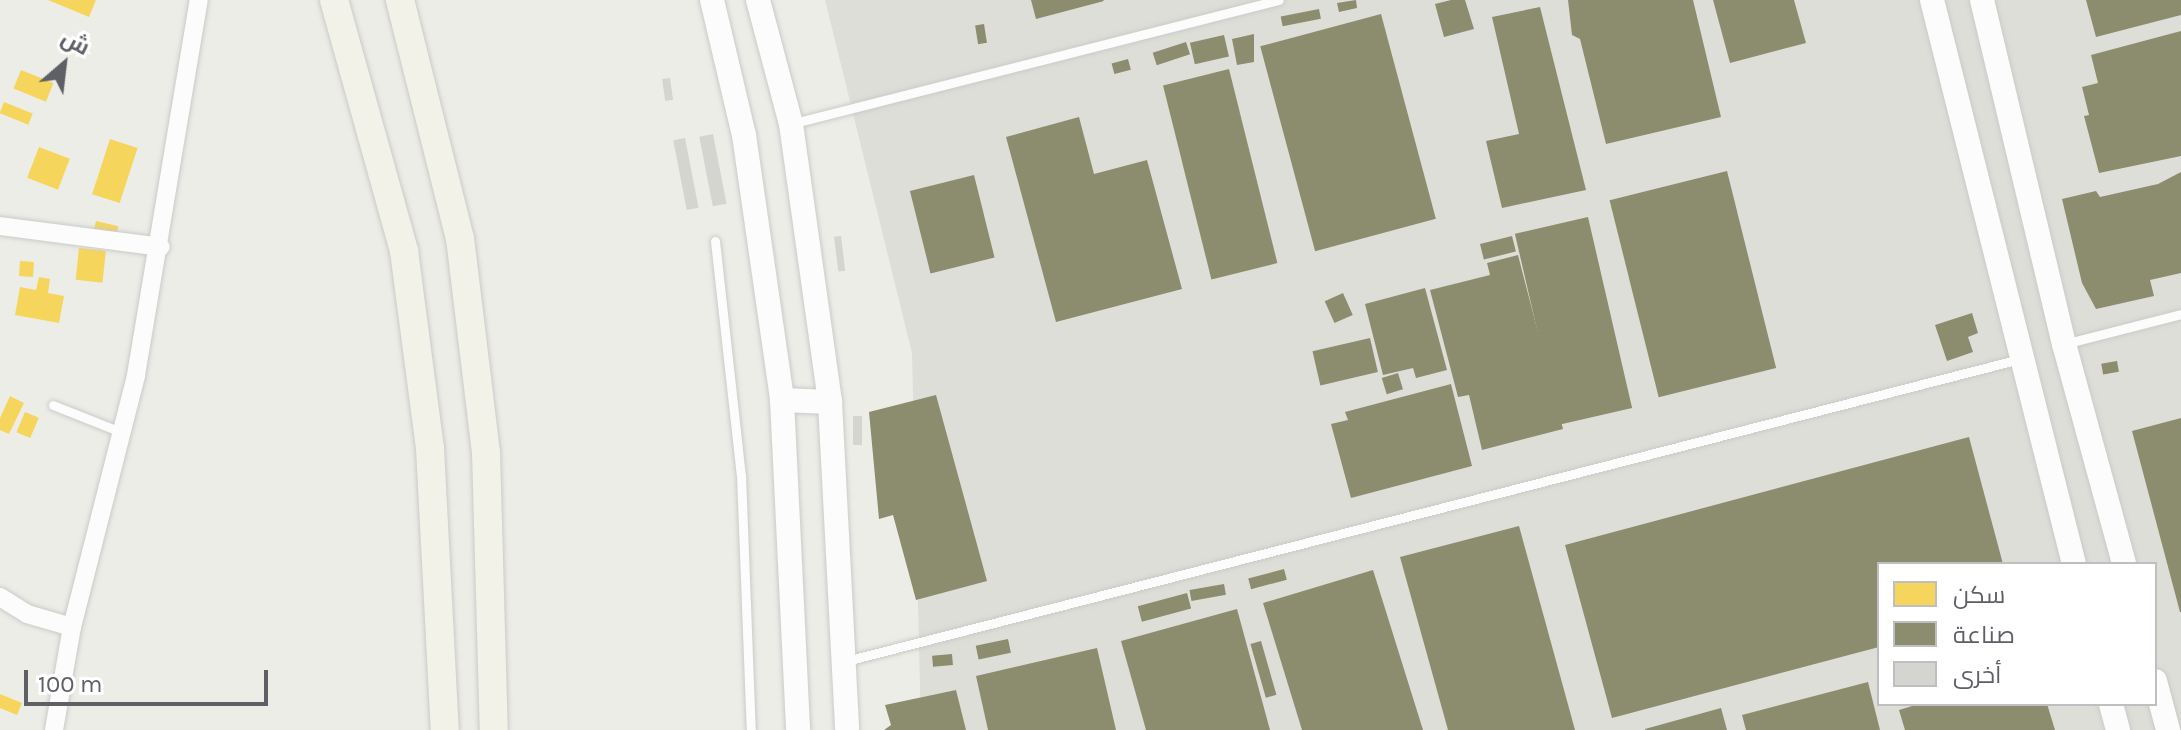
<!DOCTYPE html>
<meta charset="utf-8">
<style>
body{margin:0}
#map{position:relative;width:2181px;height:730px;overflow:hidden;background:#edede8;font-family:Karla,Cairo,sans-serif}
div>[style]{position:absolute}
.industrial>*{inset:0;background:#deded9}
.homes>*{inset:0;background:#f6d55c;transform-origin:0 0}
.industry>*{inset:0;background:#8c8c6e;transform-origin:0 0}
.building>*{inset:0;background:#d4d4d1;transform-origin:0 0}
.roads{filter:drop-shadow(0 0 2px #cacac8) drop-shadow(0 0 2px #cacac8)}
.lane>*{height:9px;margin:-4.5px;padding:0 4.5px;transform-origin:4.5px;border-radius:4.5px;background:#fcfcfc}
.street>*{height:18px;margin:-9px;padding:0 9px;transform-origin:9px;border-radius:9px;background:#fcfcfc}
.secondary>*{height:24px;margin:-12px;padding:0 12px;transform-origin:12px;border-radius:12px;background:#fcfcfc}
.primary>*{height:28px;margin:-14px;padding:0 14px;transform-origin:14px;border-radius:14px;background:#f2f2e9}
span{translate:-50% -50%;white-space:nowrap;text-align:center;line-height:1.15;-webkit-text-stroke:8px #fff;paint-order:stroke}
.legend{position:absolute;left:1877px;top:562px;width:280px;height:144px;box-sizing:border-box;background:#fff;border:2px solid #bfbfc2;margin:0;padding:10px 14px;list-style:none;font-size:24px;color:#5e6066}
.legend li{display:flex;align-items:center;gap:16px;height:40px}
.legend b{width:40px;border:2px solid #bfbfc2}
.north{position:absolute;left:24px;top:24px;width:80px;height:80px;-webkit-text-stroke:6px #fff;paint-order:stroke;rotate:28deg;font-size:22px;font-weight:700;line-height:32px;text-align:center;color:#5e6066}
.north::after{content:'';display:block;margin:auto;width:28px;height:36px;background:#5e6066;clip-path:polygon(50% 0,100% 100%,50% 72%,0 100%)}
.scale{position:absolute;left:24px;top:670px;width:244px;height:36px;box-sizing:border-box;border:4px solid #5e6066;border-top:0;padding-left:10px;font-size:24px;line-height:28px;white-space:nowrap;color:#5e6066;-webkit-text-stroke:6px #fff;paint-order:stroke}
</style>
<div id="map">
<div class="industrial">
<div style="clip-path:polygon(evenodd,825px 0,2181px 0,2181px 730px,921px 730px,912px 353px,825px 0,1879px 564px,2155px 564px,2155px 704px,1879px 704px,1879px 564px)"></div>
</div>
<div class="homes">
<div style="clip-path:polygon(48px 0,96px 0,89px 17px)"></div>
<div style="left:21px;top:70px;width:35px;height:20px;rotate:22deg"></div>
<div style="left:4px;top:102px;width:31px;height:12px;rotate:22deg"></div>
<div style="left:110px;top:139px;width:29px;height:58px;rotate:18deg"></div>
<div style="left:39px;top:147px;width:33px;height:33px;rotate:21deg"></div>
<div style="left:96px;top:221px;width:23px;height:10px;rotate:13deg"></div>
<div style="left:79px;top:248px;width:27px;height:32px;rotate:6deg"></div>
<div style="left:20px;top:261px;width:14px;height:15px;rotate:4deg"></div>
<div style="clip-path:polygon(39px 277px,50px 279px,48px 293px,64px 296px,59px 323px,15px 315px,20px 287px,36px 290px)"></div>
<div style="clip-path:polygon(10px 396px,24px 403px,9px 434px,0 430px,0 418px)"></div>
<div style="left:25px;top:412px;width:15px;height:22px;rotate:23deg"></div>
<div style="clip-path:polygon(0 694px,22px 703px,17px 715px,0 708px)"></div>
</div>
<div class="industry">
<div style="clip-path:polygon(1031px 0,1103px 0,1104px 1px,1036px 19px)"></div>
<div style="clip-path:polygon(1356px 0,1357px 8px,1339px 12px,1337px 3px)"></div>
<div style="clip-path:polygon(1451px 0,1465px 0,1474px 29px,1444px 37px,1435px 4px)"></div>
<div style="clip-path:polygon(1568px 0,1693px 0,1721px 117px,1606px 144px,1580px 39px,1572px 35px)"></div>
<div style="clip-path:polygon(1713px 0,1794px 0,1806px 43px,1730px 63px)"></div>
<div style="clip-path:polygon(2086px 0,2181px 0,2181px 15px,2096px 37px)"></div>
<div style="clip-path:polygon(1540px 7px,1586px 190px,1502px 208px,1486px 141px,1519px 134px,1492px 17px)"></div>
<div style="left:1319px;top:9px;width:10px;height:39px;rotate:79deg"></div>
<div style="left:1381px;top:14px;width:212px;height:125px;rotate:75deg"></div>
<div style="left:984px;top:24px;width:19px;height:9px;rotate:81deg"></div>
<div style="clip-path:polygon(2181px 31px,2181px 156px,2099px 173px,2084px 116px,2089px 115px,2082px 87px,2098px 83px,2091px 55px)"></div>
<div style="clip-path:polygon(1254px 34px,1254px 62px,1237px 65px,1232px 39px)"></div>
<div style="left:1224px;top:35px;width:22px;height:35px;rotate:77deg"></div>
<div style="left:1186px;top:42px;width:13px;height:35px;rotate:72deg"></div>
<div style="left:1128px;top:59px;width:11px;height:17px;rotate:75deg"></div>
<div style="left:1229px;top:69px;width:200px;height:68px;rotate:76deg"></div>
<div style="clip-path:polygon(1079px 117px,1094px 174px,1147px 160px,1182px 289px,1056px 322px,1006px 137px)"></div>
<div style="left:1727px;top:171px;width:203px;height:121px;rotate:76deg"></div>
<div style="clip-path:polygon(2181px 172px,2181px 273px,2150px 280px,2154px 296px,2096px 309px,2082px 283px,2062px 199px,2096px 191px,2100px 197px,2158px 184px)"></div>
<div style="left:974px;top:175px;width:85px;height:66px;rotate:76deg"></div>
<div style="left:1588px;top:217px;width:196px;height:75px;rotate:77deg"></div>
<div style="left:1512px;top:236px;width:16px;height:33px;rotate:76deg"></div>
<div style="clip-path:polygon(1518px 255px,1563px 429px,1482px 450px,1469px 395px,1458px 397px,1430px 290px,1490px 275px,1487px 263px)"></div>
<div style="clip-path:polygon(1425px 288px,1447px 370px,1416px 378px,1413px 368px,1383px 375px,1365px 304px)"></div>
<div style="left:1343px;top:293px;width:24px;height:20px;rotate:66deg"></div>
<div style="clip-path:polygon(1972px 313px,1978px 333px,1968px 337px,1973px 352px,1947px 361px,1935px 325px)"></div>
<div style="left:1370px;top:338px;width:35px;height:59px;rotate:77deg"></div>
<div style="left:2117px;top:361px;width:11px;height:16px;rotate:80deg"></div>
<div style="left:1398px;top:373px;width:17px;height:17px;rotate:73deg"></div>
<div style="clip-path:polygon(1451px 384px,1472px 466px,1351px 498px,1331px 424px,1348px 420px,1345px 412px)"></div>
<div style="clip-path:polygon(936px 395px,987px 581px,916px 600px,893px 515px,879px 519px,869px 412px)"></div>
<div style="clip-path:polygon(2181px 418px,2181px 612px,2180px 612px,2132px 431px)"></div>
<div style="clip-path:polygon(1969px 437px,2003px 564px,1879px 564px,1879px 647px,1612px 718px,1565px 545px)"></div>
<div style="clip-path:polygon(1519px 526px,1575px 730px,1448px 730px,1400px 557px)"></div>
<div style="left:1284px;top:569px;width:11px;height:37px;rotate:75deg"></div>
<div style="clip-path:polygon(1373px 570px,1423px 730px,1302px 730px,1263px 603px)"></div>
<div style="left:1224px;top:584px;width:11px;height:35px;rotate:80deg"></div>
<div style="left:1187px;top:593px;width:16px;height:51px;rotate:75deg"></div>
<div style="clip-path:polygon(1237px 609px,1270px 730px,1146px 730px,1121px 641px)"></div>
<div style="left:1008px;top:639px;width:14px;height:33px;rotate:78deg"></div>
<div style="left:1261px;top:641px;width:56px;height:11px;rotate:74deg"></div>
<div style="clip-path:polygon(1097px 648px,1116px 730px,988px 730px,976px 676px)"></div>
<div style="left:952px;top:654px;width:11px;height:20px;rotate:85deg"></div>
<div style="clip-path:polygon(1868px 682px,1880px 730px,1746px 730px,1742px 715px)"></div>
<div style="clip-path:polygon(956px 690px,966px 730px,884px 730px,891px 725px,885px 705px)"></div>
<div style="clip-path:polygon(1919px 704px,2047px 704px,2055px 730px,1905px 730px,1899px 710px)"></div>
<div style="clip-path:polygon(1721px 708px,1727px 730px,1645px 730px,1645px 729px)"></div>
</div>
<div class="building">
<div style="left:670px;top:78px;width:22px;height:8px;rotate:82deg"></div>
<div style="left:713px;top:134px;width:71px;height:14px;rotate:79deg"></div>
<div style="left:685px;top:138px;width:71px;height:12px;rotate:79deg"></div>
<div style="left:841px;top:236px;width:35px;height:7px;rotate:83deg"></div>
<div style="left:853px;top:416px;width:9px;height:29px"></div>
</div>
<div class="roads">
<div class="lane">
<div style="left:794px;top:123px;width:500px;rotate:-14.23deg"></div>
<div style="left:715px;top:241px;width:235px;rotate:83.7deg"></div>
<div style="left:741px;top:475px;width:255px;rotate:87.8deg"></div>
<div style="left:2064px;top:344px;width:121px;rotate:-14.4deg"></div>
<div style="left:53px;top:405px;width:73px;rotate:21.7deg"></div>
<div style="left:846px;top:661px;width:1212px;rotate:-14.43deg"></div>
</div>
<div class="street">
<div style="left:0;top:226px;width:162px;rotate:7.4deg"></div>
<div style="left:0;top:597px;width:32px;rotate:32deg"></div>
<div style="left:27px;top:614px;width:47px;rotate:16.1deg"></div>
<div style="left:54px;top:730px;width:105px;rotate:-80.1deg"></div>
<div style="left:72px;top:627px;width:260px;rotate:-75.7deg"></div>
<div style="left:136px;top:375px;width:380px;rotate:-80.5deg"></div>
</div>
<div class="secondary">
<div style="left:712px;top:0;width:139px;rotate:76.7deg"></div>
<div style="left:744px;top:135px;width:268px;rotate:81.8deg"></div>
<div style="left:782px;top:400px;width:330px;rotate:87.2deg"></div>
<div style="left:758px;top:0;width:128px;rotate:75.1deg"></div>
<div style="left:791px;top:124px;width:281px;rotate:82deg"></div>
<div style="left:830px;top:402px;width:328px;rotate:87deg"></div>
<div style="left:1932px;top:0;width:582px;rotate:75.87deg"></div>
<div style="left:1982px;top:0;width:354px;rotate:76.6deg"></div>
<div style="left:2064px;top:344px;width:228px;rotate:74.7deg"></div>
<div style="left:782px;top:400px;width:48px;rotate:2.4deg"></div>
<div style="left:2155px;top:681px;width:51px;rotate:75.1deg"></div>
<div style="left:2111px;top:704px;width:27px;rotate:75deg"></div>
</div>
<div class="primary">
<div style="left:334px;top:0;width:261px;rotate:74.4deg"></div>
<div style="left:404px;top:251px;width:199px;rotate:82.5deg"></div>
<div style="left:430px;top:448px;width:282px;rotate:87deg"></div>
<div style="left:400px;top:0;width:245px;rotate:75.9deg"></div>
<div style="left:460px;top:238px;width:216px;rotate:83.1deg"></div>
<div style="left:486px;top:452px;width:278px;rotate:88.4deg"></div>
</div>
</div>
<ul class="legend">
<li><b style="height:22px;background:#f6d55c"></b>سكن</li>
<li><b style="height:22px;background:#8c8c6e"></b>صناعة</li>
<li><b style="height:22px;background:#d4d4d1"></b>أخرى</li>
</ul>
<div class="north">ش</div>
<div class="scale">100 m</div>
</div>
